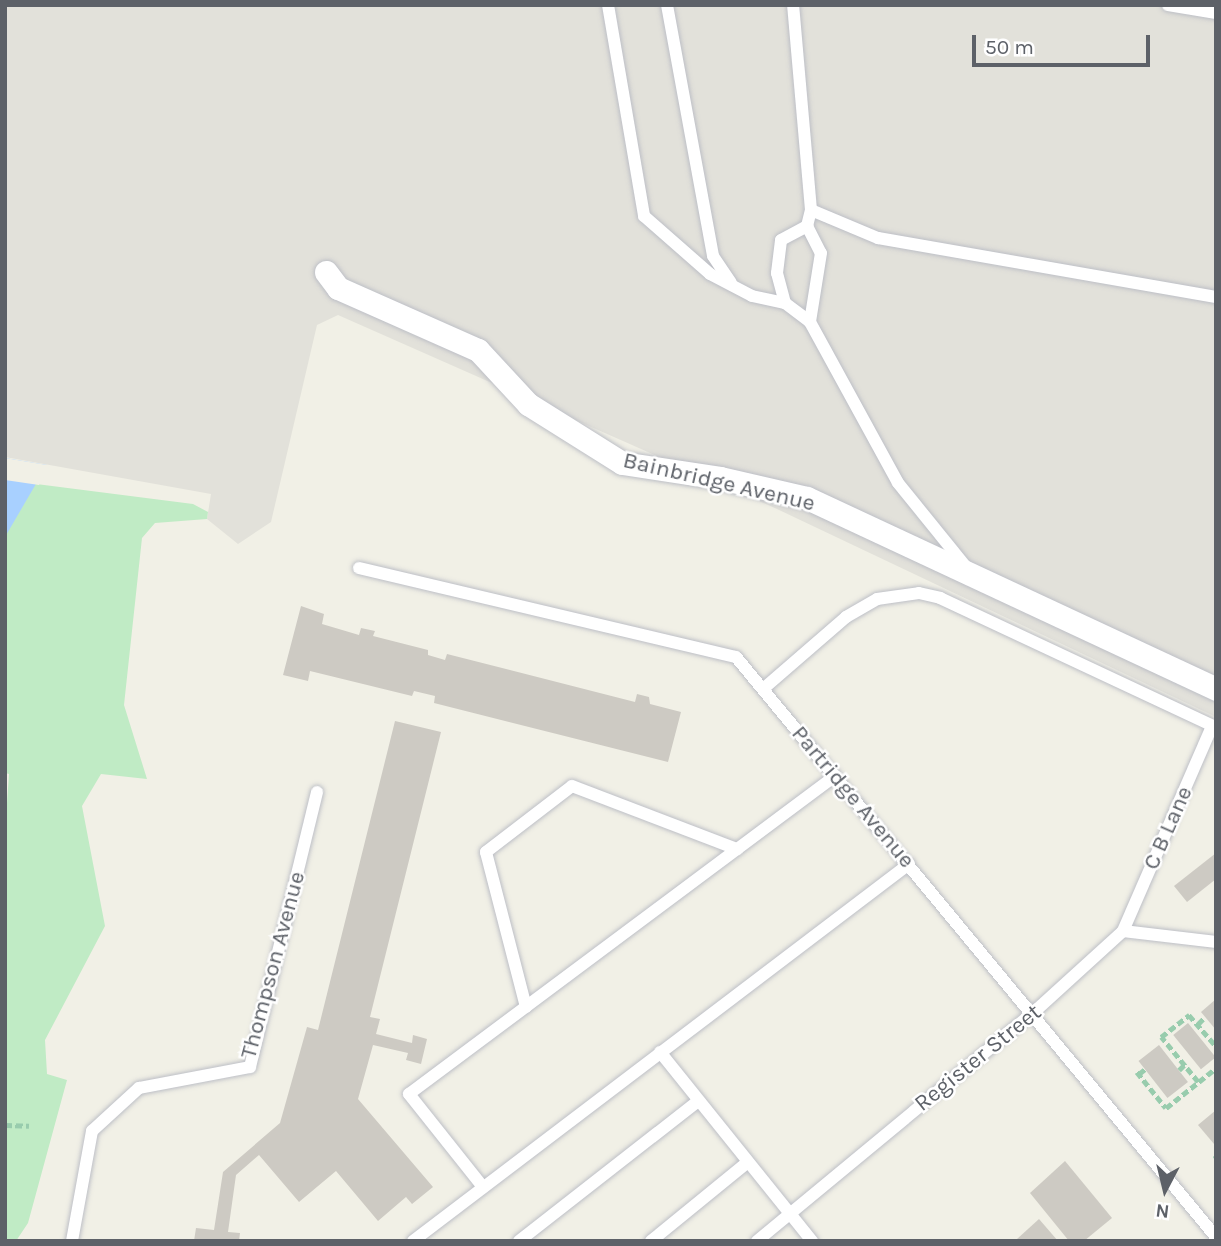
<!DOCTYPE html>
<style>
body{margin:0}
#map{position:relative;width:1221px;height:1246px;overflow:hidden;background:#f1f0e6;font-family:Karla,sans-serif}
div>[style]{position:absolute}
.industrial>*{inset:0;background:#e2e1da}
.green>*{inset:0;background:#c0ebc5}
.water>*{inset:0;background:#a8d0ff}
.pier>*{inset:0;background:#f1f0e6}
.building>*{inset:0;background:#cdcac3;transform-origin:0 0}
.path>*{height:4.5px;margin-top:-2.25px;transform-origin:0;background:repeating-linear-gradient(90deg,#98ccad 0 7px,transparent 0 10.5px)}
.roads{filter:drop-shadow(0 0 2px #bdbfc6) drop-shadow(0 0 2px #bdbfc6)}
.lane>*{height:12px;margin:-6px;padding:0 6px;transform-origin:6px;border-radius:6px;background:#fff}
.street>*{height:23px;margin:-11.5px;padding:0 11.5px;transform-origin:11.5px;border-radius:11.5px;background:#fff}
span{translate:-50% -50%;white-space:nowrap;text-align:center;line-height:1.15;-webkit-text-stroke:5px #fff;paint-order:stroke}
.street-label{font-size:23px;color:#5d6168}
.frame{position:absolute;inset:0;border:7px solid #5d6168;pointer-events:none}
.north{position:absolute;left:1130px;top:1155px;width:70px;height:70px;-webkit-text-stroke:5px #fff;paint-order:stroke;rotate:187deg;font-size:19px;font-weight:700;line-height:28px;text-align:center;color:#5d6168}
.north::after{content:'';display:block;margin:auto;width:24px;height:32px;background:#5d6168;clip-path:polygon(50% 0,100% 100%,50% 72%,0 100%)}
.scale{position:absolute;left:972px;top:35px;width:178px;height:32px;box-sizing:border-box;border:4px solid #5d6168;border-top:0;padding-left:9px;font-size:21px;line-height:24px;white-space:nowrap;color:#5d6168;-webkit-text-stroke:5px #fff;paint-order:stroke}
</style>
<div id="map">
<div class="industrial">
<div style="clip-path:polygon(5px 5px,1216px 5px,1216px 717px,777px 509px,338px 315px,317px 325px,271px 522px,238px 544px,207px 519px,211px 494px,5px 457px)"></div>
</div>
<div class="green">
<div style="clip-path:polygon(5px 480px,193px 504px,208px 512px,207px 519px,155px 523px,142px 538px,124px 705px,147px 779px,101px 774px,82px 806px,105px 926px,45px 1040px,47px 1074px,67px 1080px,28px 1223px,16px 1241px,5px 1241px,5px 832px,9px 774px,5px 773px)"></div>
</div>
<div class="water">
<div style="clip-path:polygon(5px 458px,47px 465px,5px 537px)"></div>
</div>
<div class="pier">
<div style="clip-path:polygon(5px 458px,47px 465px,50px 466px,39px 485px,5px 480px)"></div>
</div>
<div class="building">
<div style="clip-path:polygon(301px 606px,324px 614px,322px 624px,359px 635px,361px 628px,375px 631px,373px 636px,428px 650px,428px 655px,445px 660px,447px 654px,635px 702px,637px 694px,649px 697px,650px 704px,681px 712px,668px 762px,434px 703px,435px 696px,414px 691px,412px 696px,310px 671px,308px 681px,283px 675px)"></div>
<div style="clip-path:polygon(395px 721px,441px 732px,370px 1017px,380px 1019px,376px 1034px,412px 1043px,413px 1035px,427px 1039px,421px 1064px,406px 1060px,408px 1053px,373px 1045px,358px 1099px,433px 1187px,412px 1204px,406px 1197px,378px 1221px,336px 1171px,299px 1202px,259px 1155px,236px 1175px,228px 1232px,240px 1233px,239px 1241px,194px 1241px,196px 1228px,214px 1230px,223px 1172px,280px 1123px,307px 1027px,318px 1030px)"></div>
<div style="clip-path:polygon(1216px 853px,1216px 879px,1187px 902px,1174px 886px)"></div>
<div style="clip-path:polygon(1216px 999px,1216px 1030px,1201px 1012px)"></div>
<div style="left:1188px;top:1023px;width:44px;height:19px;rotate:51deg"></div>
<div style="left:1159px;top:1045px;width:47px;height:26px;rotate:52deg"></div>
<div style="clip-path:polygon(1216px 1110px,1216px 1143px,1214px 1144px,1198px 1125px)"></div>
<div style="clip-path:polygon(1065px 1161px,1112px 1218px,1084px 1241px,1069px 1241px,1030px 1193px)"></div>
<div style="clip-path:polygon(1039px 1219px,1058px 1241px,1019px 1241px,1017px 1239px)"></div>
</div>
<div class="path">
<div style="left:1198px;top:1024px;width:10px;rotate:-45deg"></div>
<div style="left:1179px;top:1070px;width:7px;rotate:-45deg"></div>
<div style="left:1137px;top:1072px;width:46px;rotate:51.1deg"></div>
<div style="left:1166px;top:1108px;width:64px;rotate:-38.7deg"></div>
<div style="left:1139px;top:1074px;width:8px;rotate:-40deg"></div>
<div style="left:1198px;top:1082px;width:58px;rotate:-129.4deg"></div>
<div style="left:1161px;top:1037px;width:36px;rotate:-38deg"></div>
<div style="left:1189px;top:1015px;width:41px;rotate:48.9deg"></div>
<div style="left:5px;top:1125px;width:24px;rotate:2deg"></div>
<div style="left:1216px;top:1156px;width:2px;rotate:90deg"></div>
</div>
<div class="roads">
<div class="lane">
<div style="left:608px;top:5px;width:214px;rotate:80.3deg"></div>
<div style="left:644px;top:216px;width:88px;rotate:41.3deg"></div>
<div style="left:710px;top:274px;width:47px;rotate:27.6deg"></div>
<div style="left:752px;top:296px;width:34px;rotate:12deg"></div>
<div style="left:785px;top:303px;width:31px;rotate:37deg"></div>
<div style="left:810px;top:322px;width:183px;rotate:61.3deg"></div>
<div style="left:898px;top:483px;width:108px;rotate:51deg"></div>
<div style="left:667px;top:5px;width:255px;rotate:79.6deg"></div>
<div style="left:713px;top:256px;width:32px;rotate:56deg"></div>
<div style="left:1168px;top:5px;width:49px;rotate:9.5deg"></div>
<div style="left:811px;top:210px;width:73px;rotate:22.7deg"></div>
<div style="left:878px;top:238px;width:343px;rotate:9.9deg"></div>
<div style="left:807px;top:226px;width:30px;rotate:63deg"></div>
<div style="left:821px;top:253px;width:70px;rotate:99.1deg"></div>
<div style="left:785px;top:303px;width:31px;rotate:-105deg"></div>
<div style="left:777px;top:273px;width:33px;rotate:-83deg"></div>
<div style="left:781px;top:240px;width:30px;rotate:-28deg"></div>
<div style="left:807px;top:226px;width:16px;rotate:-76deg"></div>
<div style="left:811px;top:210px;width:206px;rotate:-95deg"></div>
<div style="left:359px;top:568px;width:387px;rotate:13.3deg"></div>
<div style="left:736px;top:657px;width:753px;rotate:50.39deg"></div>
<div style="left:763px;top:689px;width:110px;rotate:-40.9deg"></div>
<div style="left:846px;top:617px;width:36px;rotate:-30deg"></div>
<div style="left:877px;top:599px;width:42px;rotate:-8.1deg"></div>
<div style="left:919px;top:593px;width:22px;rotate:13deg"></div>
<div style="left:940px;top:598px;width:305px;rotate:25.1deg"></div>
<div style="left:1123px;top:931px;width:223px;rotate:-66.5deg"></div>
<div style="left:526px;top:1007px;width:160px;rotate:-104.5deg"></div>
<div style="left:486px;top:852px;width:108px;rotate:-37.5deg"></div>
<div style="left:572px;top:786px;width:177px;rotate:20.9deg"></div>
<div style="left:660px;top:1052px;width:243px;rotate:51.2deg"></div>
<div style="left:483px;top:1187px;width:119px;rotate:-128.5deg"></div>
<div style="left:409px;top:1094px;width:532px;rotate:-36.74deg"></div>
<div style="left:72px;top:1241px;width:112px;rotate:-79.7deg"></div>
<div style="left:92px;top:1131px;width:64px;rotate:-42.5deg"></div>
<div style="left:139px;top:1088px;width:113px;rotate:-10.7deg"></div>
<div style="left:250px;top:1067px;width:283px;rotate:-76.3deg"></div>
<div style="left:413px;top:1241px;width:623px;rotate:-37.24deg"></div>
<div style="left:519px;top:1241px;width:227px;rotate:-38deg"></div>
<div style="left:651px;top:1241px;width:125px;rotate:-39.2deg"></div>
<div style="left:757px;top:1241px;width:358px;rotate:-39.6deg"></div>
<div style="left:1033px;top:1013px;width:122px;rotate:-42.3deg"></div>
<div style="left:1123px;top:931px;width:94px;rotate:6.7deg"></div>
</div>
<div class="street">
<div style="left:326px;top:272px;width:20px;rotate:53deg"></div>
<div style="left:338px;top:288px;width:153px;rotate:23.9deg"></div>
<div style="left:478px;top:350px;width:74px;rotate:47.2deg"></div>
<div style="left:528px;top:404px;width:111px;rotate:32.1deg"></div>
<div style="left:622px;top:463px;width:99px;rotate:8.7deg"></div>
<div style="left:720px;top:478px;width:89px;rotate:12.9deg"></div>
<div style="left:807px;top:498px;width:451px;rotate:25deg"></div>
</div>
</div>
<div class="street-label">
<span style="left:719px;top:482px;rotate:13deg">Bainbridge Avenue</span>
<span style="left:853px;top:797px;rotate:50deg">Partridge Avenue</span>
<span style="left:1168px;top:828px;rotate:-66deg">C B Lane</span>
<span style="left:273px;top:965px;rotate:-75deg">Thompson Avenue</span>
<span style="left:978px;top:1058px;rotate:-39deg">Register Street</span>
</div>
<div class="frame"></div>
<div class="north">N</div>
<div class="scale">50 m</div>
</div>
